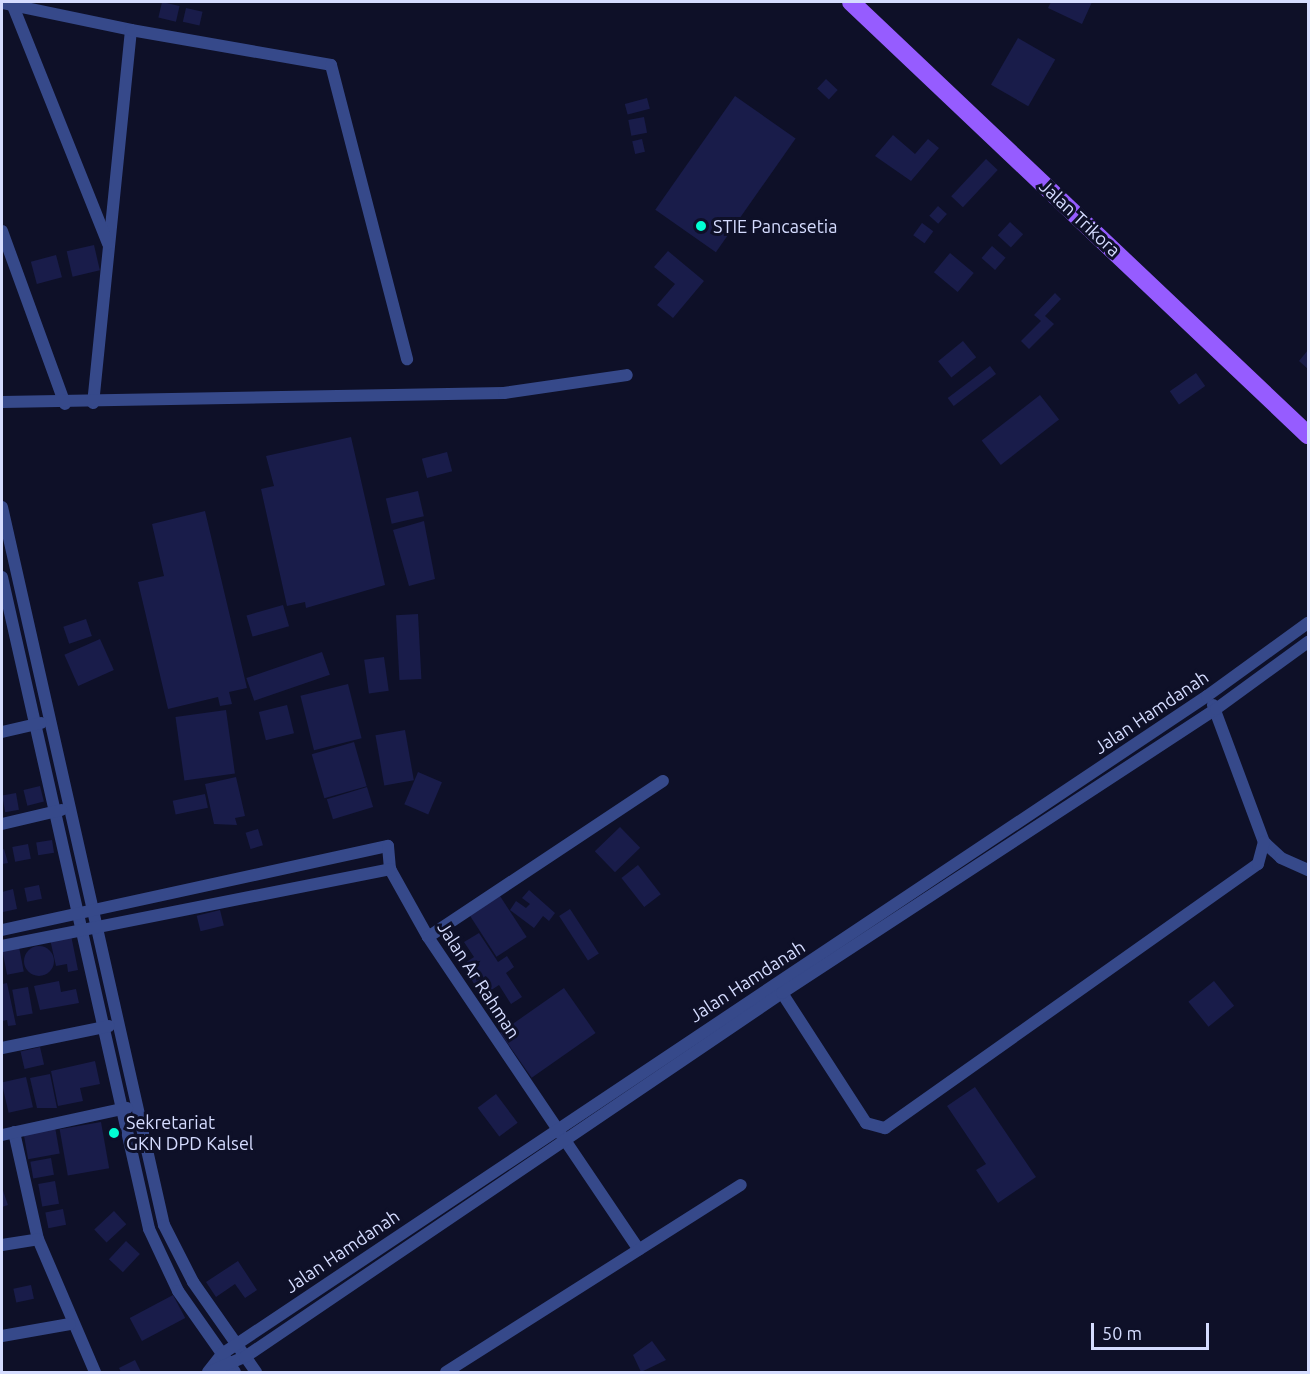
<!DOCTYPE html>
<style>
body{margin:0}
#map{position:relative;width:1310px;height:1374px;overflow:hidden;background:#0e1028;font-family:Ubuntu,sans-serif}
div>[style]{position:absolute}
.building>*{inset:0;background:#191c4a;transform-origin:0 0}
.round{border-radius:50%}
.street>*{height:12px;margin:-6px;padding:0 6px;transform-origin:6px;border-radius:6px;background:#36498a}
.primary>*{height:18px;margin:-9px;padding:0 9px;transform-origin:9px;border-radius:9px;background:#965cff}
.dots>*{width:16px;height:16px;translate:-50% -50%;box-sizing:border-box;border:3px solid #0e1028;border-radius:50%}
span{translate:-50% -50%;white-space:nowrap;text-align:center;line-height:1.15;-webkit-text-stroke:6px #0e1028;paint-order:stroke}
.street-label{font-size:18px;color:#d5dcff}
.poi-label{font-size:18px;color:#d5dcff}
.left{translate:0 -50%;text-align:left}
.frame{position:absolute;inset:0;border:3px solid #d5dcff;pointer-events:none}
.scale{position:absolute;left:1091px;top:1323px;width:118px;height:27px;box-sizing:border-box;border:3px solid #d5dcff;border-top:0;padding-left:8px;font-size:18px;line-height:21px;white-space:nowrap;color:#d5dcff;-webkit-text-stroke:4px #0e1028;paint-order:stroke}
</style>
<div id="map">
<div class="building">
<div style="left:162px;top:2px;width:18px;height:16px;rotate:13deg"></div>
<div style="clip-path:polygon(1051px 2px,1092px 2px,1082px 24px,1048px 8px)"></div>
<div style="left:186px;top:8px;width:17px;height:14px;rotate:13deg"></div>
<div style="left:1018px;top:38px;width:43px;height:54px;rotate:30deg"></div>
<div style="left:826px;top:79px;width:16px;height:13px;rotate:43deg"></div>
<div style="left:735px;top:96px;width:74px;height:139px;rotate:35deg"></div>
<div style="left:647px;top:98px;width:11px;height:23px;rotate:75deg"></div>
<div style="left:644px;top:117px;width:16px;height:16px;rotate:79deg"></div>
<div style="clip-path:polygon(893px 135px,915px 154px,928px 139px,939px 148px,911px 181px,875px 156px)"></div>
<div style="left:642px;top:139px;width:13px;height:10px;rotate:77deg"></div>
<div style="left:986px;top:159px;width:16px;height:51px;rotate:43deg"></div>
<div style="left:938px;top:206px;width:12px;height:13px;rotate:42deg"></div>
<div style="left:1010px;top:222px;width:18px;height:18px;rotate:43deg"></div>
<div style="left:922px;top:223px;width:14px;height:15px;rotate:36deg"></div>
<div style="left:94px;top:245px;width:26px;height:28px;rotate:77deg"></div>
<div style="left:992px;top:246px;width:18px;height:16px;rotate:41deg"></div>
<div style="clip-path:polygon(668px 251px,704px 281px,673px 318px,657px 305px,675px 284px,654px 267px)"></div>
<div style="left:950px;top:253px;width:31px;height:25px;rotate:40deg"></div>
<div style="left:56px;top:255px;width:23px;height:26px;rotate:75deg"></div>
<div style="clip-path:polygon(1055px 293px,1061px 299px,1045px 316px,1054px 324px,1029px 349px,1021px 341px,1041px 321px,1034px 315px)"></div>
<div style="left:963px;top:341px;width:21px;height:32px;rotate:51deg"></div>
<div style="clip-path:polygon(1308px 350px,1308px 369px,1299px 361px)"></div>
<div style="left:990px;top:366px;width:10px;height:53px;rotate:53deg"></div>
<div style="left:1196px;top:373px;width:16px;height:32px;rotate:55deg"></div>
<div style="left:1040px;top:395px;width:31px;height:74px;rotate:52deg"></div>
<div style="clip-path:polygon(351px 437px,385px 585px,306px 608px,305px 602px,287px 606px,261px 489px,274px 486px,266px 456px)"></div>
<div style="left:447px;top:452px;width:20px;height:26px;rotate:75deg"></div>
<div style="left:418px;top:491px;width:26px;height:33px;rotate:77deg"></div>
<div style="clip-path:polygon(205px 511px,247px 688px,229px 692px,232px 704px,220px 706px,218px 697px,168px 709px,138px 582px,164px 576px,152px 524px)"></div>
<div style="clip-path:polygon(424px 521px,435px 579px,409px 586px,393px 530px)"></div>
<div style="left:283px;top:605px;width:22px;height:38px;rotate:74deg"></div>
<div style="left:418px;top:614px;width:65px;height:22px;rotate:87deg"></div>
<div style="left:86px;top:619px;width:18px;height:24px;rotate:71deg"></div>
<div style="left:100px;top:639px;width:34px;height:39px;rotate:66deg"></div>
<div style="left:322px;top:652px;width:24px;height:80px;rotate:71deg"></div>
<div style="left:384px;top:657px;width:34px;height:20px;rotate:82deg"></div>
<div style="left:348px;top:684px;width:56px;height:49px;rotate:76deg"></div>
<div style="left:287px;top:705px;width:29px;height:29px;rotate:76deg"></div>
<div style="left:226px;top:710px;width:64px;height:51px;rotate:82deg"></div>
<div style="left:405px;top:730px;width:51px;height:30px;rotate:80deg"></div>
<div style="left:354px;top:742px;width:46px;height:44px;rotate:74deg"></div>
<div style="left:418px;top:772px;width:26px;height:35px;rotate:23deg"></div>
<div style="clip-path:polygon(236px 777px,245px 816px,235px 818px,237px 825px,214px 824px,205px 784px)"></div>
<div style="left:40px;top:786px;width:16px;height:17px;rotate:76deg"></div>
<div style="left:367px;top:787px;width:21px;height:42px;rotate:73deg"></div>
<div style="left:16px;top:793px;width:17px;height:14px;rotate:80deg"></div>
<div style="left:205px;top:794px;width:14px;height:33px;rotate:78deg"></div>
<div style="left:620px;top:827px;width:29px;height:35px;rotate:46deg"></div>
<div style="left:258px;top:829px;width:17px;height:13px;rotate:73deg"></div>
<div style="left:52px;top:840px;width:13px;height:16px;rotate:81deg"></div>
<div style="left:28px;top:844px;width:15px;height:16px;rotate:79deg"></div>
<div style="clip-path:polygon(4px 849px,8px 863px,2px 864px,2px 850px)"></div>
<div style="left:638px;top:865px;width:37px;height:21px;rotate:52deg"></div>
<div style="left:39px;top:885px;width:14px;height:15px;rotate:78deg"></div>
<div style="clip-path:polygon(13px 889px,17px 909px,3px 912px,2px 892px)"></div>
<div style="clip-path:polygon(529px 890px,555px 913px,549px 921px,543px 916px,534px 928px,510px 910px,516px 901px,526px 908px,530px 904px,522px 898px)"></div>
<div style="left:500px;top:896px;width:49px;height:36px;rotate:57deg"></div>
<div style="left:570px;top:909px;width:53px;height:13px;rotate:57deg"></div>
<div style="left:220px;top:910px;width:16px;height:24px;rotate:76deg"></div>
<div style="clip-path:polygon(479px 933px,498px 962px,507px 956px,514px 967px,506px 973px,522px 997px,511px 1004px,499px 985px,482px 996px,462px 965px,474px 957px,464px 942px)"></div>
<div style="clip-path:polygon(71px 935px,78px 970px,68px 972px,67px 964px,56px 966px,50px 939px)"></div>
<div class="round" style="left:24px;top:946px;width:30px;height:30px"></div>
<div style="left:19px;top:947px;width:25px;height:17px;rotate:79deg"></div>
<div style="clip-path:polygon(59px 981px,61px 992px,76px 989px,79px 1003px,40px 1010px,34px 986px)"></div>
<div style="left:1214px;top:981px;width:32px;height:33px;rotate:51deg"></div>
<div style="clip-path:polygon(7px 983px,16px 1025px,8px 1026px,7px 1020px,2px 1021px,2px 984px)"></div>
<div style="left:28px;top:987px;width:27px;height:16px;rotate:80deg"></div>
<div style="left:564px;top:988px;width:55px;height:78px;rotate:55deg"></div>
<div style="left:40px;top:1047px;width:18px;height:20px;rotate:77deg"></div>
<div style="clip-path:polygon(95px 1061px,100px 1084px,80px 1088px,83px 1101px,58px 1106px,51px 1071px)"></div>
<div style="clip-path:polygon(50px 1074px,57px 1108px,37px 1108px,30px 1078px)"></div>
<div style="left:26px;top:1077px;width:31px;height:25px;rotate:77deg"></div>
<div style="clip-path:polygon(975px 1087px,1036px 1177px,998px 1203px,976px 1170px,986px 1164px,947px 1106px)"></div>
<div style="left:496px;top:1094px;width:36px;height:23px;rotate:53deg"></div>
<div style="left:101px;top:1122px;width:47px;height:42px;rotate:80deg"></div>
<div style="left:55px;top:1127px;width:27px;height:32px;rotate:80deg"></div>
<div style="left:51px;top:1158px;width:17px;height:21px;rotate:80deg"></div>
<div style="left:55px;top:1181px;width:23px;height:17px;rotate:80deg"></div>
<div style="clip-path:polygon(2px 1188px,8px 1205px,2px 1207px)"></div>
<div style="left:63px;top:1209px;width:16px;height:18px;rotate:79deg"></div>
<div style="left:114px;top:1211px;width:18px;height:27px;rotate:47deg"></div>
<div style="left:126px;top:1241px;width:19px;height:25px;rotate:43deg"></div>
<div style="clip-path:polygon(238px 1261px,257px 1290px,245px 1298px,235px 1284px,216px 1297px,206px 1282px)"></div>
<div style="left:31px;top:1285px;width:14px;height:18px;rotate:78deg"></div>
<div style="left:173px;top:1295px;width:26px;height:49px;rotate:62deg"></div>
<div style="clip-path:polygon(652px 1341px,666px 1360px,641px 1372px,633px 1355px)"></div>
<div style="clip-path:polygon(135px 1360px,141px 1372px,121px 1372px,119px 1368px)"></div>
</div>
<div class="street">
<div style="left:2px;top:3px;width:132px;rotate:11.8deg"></div>
<div style="left:131px;top:30px;width:375px;rotate:95.8deg"></div>
<div style="left:13px;top:6px;width:256px;rotate:68.2deg"></div>
<div style="left:131px;top:30px;width:203px;rotate:9.9deg"></div>
<div style="left:331px;top:65px;width:304px;rotate:75.5deg"></div>
<div style="left:2px;top:231px;width:184px;rotate:70deg"></div>
<div style="left:2px;top:402px;width:502px;rotate:-1.03deg"></div>
<div style="left:504px;top:393px;width:124px;rotate:-8.3deg"></div>
<div style="left:2px;top:507px;width:736px;rotate:77.29deg"></div>
<div style="left:164px;top:1225px;width:64px;rotate:63deg"></div>
<div style="left:193px;top:1282px;width:110px;rotate:55deg"></div>
<div style="left:2px;top:577px;width:668px;rotate:77.29deg"></div>
<div style="left:149px;top:1229px;width:68px;rotate:64.9deg"></div>
<div style="left:178px;top:1291px;width:99px;rotate:54.9deg"></div>
<div style="left:1213px;top:705px;width:146px;rotate:69.6deg"></div>
<div style="left:1264px;top:842px;width:23px;rotate:43deg"></div>
<div style="left:1281px;top:858px;width:30px;rotate:24deg"></div>
<div style="left:2px;top:732px;width:40px;rotate:-13deg"></div>
<div style="left:2px;top:824px;width:61px;rotate:-13.3deg"></div>
<div style="left:2px;top:930px;width:395px;rotate:-12.3deg"></div>
<div style="left:388px;top:846px;width:23px;rotate:85deg"></div>
<div style="left:390px;top:869px;width:78px;rotate:60.8deg"></div>
<div style="left:428px;top:937px;width:377px;rotate:56deg"></div>
<div style="left:428px;top:937px;width:282px;rotate:-33.6deg"></div>
<div style="left:2px;top:946px;width:396px;rotate:-11.2deg"></div>
<div style="left:782px;top:993px;width:155px;rotate:57.1deg"></div>
<div style="left:866px;top:1123px;width:20px;rotate:15deg"></div>
<div style="left:885px;top:1128px;width:457px;rotate:-35.3deg"></div>
<div style="left:1258px;top:864px;width:23px;rotate:-75deg"></div>
<div style="left:2px;top:1048px;width:109px;rotate:-11.6deg"></div>
<div style="left:14px;top:1132px;width:110px;rotate:77.4deg"></div>
<div style="left:2px;top:1135px;width:128px;rotate:-12.2deg"></div>
<div style="left:2px;top:1245px;width:36px;rotate:-9deg"></div>
<div style="left:38px;top:1239px;width:145px;rotate:66.8deg"></div>
<div style="left:2px;top:1336px;width:69px;rotate:-10deg"></div>
<div style="left:208px;top:1372px;width:23px;rotate:-52deg"></div>
<div style="left:222px;top:1354px;width:1185px;rotate:-33.74deg"></div>
<div style="left:1207px;top:696px;width:125px;rotate:-35.9deg"></div>
<div style="left:209px;top:1372px;width:39px;rotate:-23deg"></div>
<div style="left:245px;top:1357px;width:649px;rotate:-34.13deg"></div>
<div style="left:782px;top:993px;width:519px;rotate:-33.2deg"></div>
<div style="left:1216px;top:709px;width:114px;rotate:-36.1deg"></div>
<div style="left:446px;top:1372px;width:349px;rotate:-32.4deg"></div>
</div>
<div class="primary">
<div style="left:851px;top:2px;width:630px;rotate:43.46deg"></div>
</div>
<div class="dots">
<div style="left:701px;top:226px;background:#01ffd4"></div>
<div style="left:114px;top:1133px;background:#01ffd4"></div>
</div>
<div class="street-label">
<span style="left:1080px;top:218px;rotate:43deg">Jalan Trikora</span>
<span style="left:1151px;top:712px;rotate:-34deg">Jalan Hamdanah</span>
<span style="left:479px;top:980px;rotate:57deg">Jalan Ar Rahman</span>
<span style="left:747px;top:981px;rotate:-33deg">Jalan Hamdanah</span>
<span style="left:342px;top:1251px;rotate:-34deg">Jalan Hamdanah</span>
</div>
<div class="poi-label">
<span class="left" style="left:713px;top:226px">STIE Pancasetia</span>
<span class="left" style="left:126px;top:1133px">Sekretariat<br>GKN DPD Kalsel</span>
</div>
<div class="frame"></div>
<div class="scale">50 m</div>
</div>
